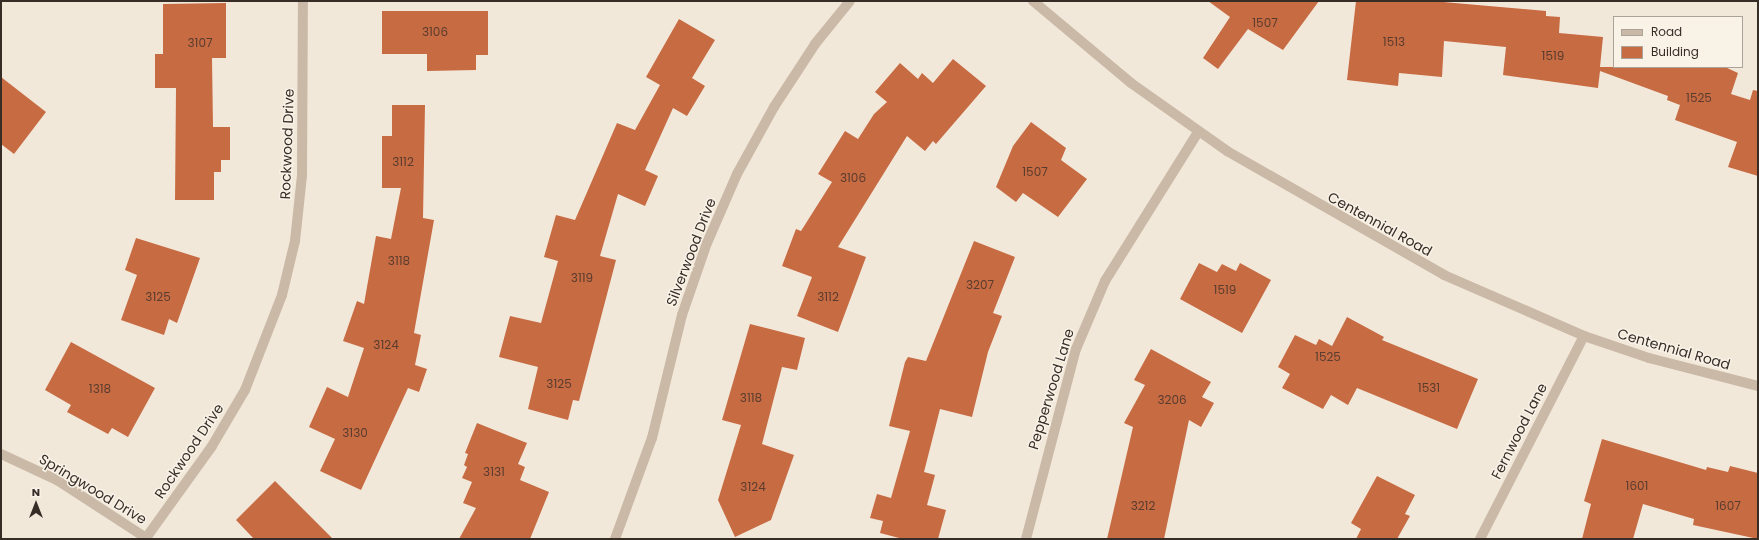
<!DOCTYPE html>
<style>
body{margin:0}
#map{position:relative;width:1759px;height:540px;overflow:hidden;background:#f2e8da;font-family:Poppins,sans-serif}
div>[style]{position:absolute}
.building>*{inset:0;background:#c76b43}
.minor>*{height:10px;margin:-5px;padding:0 5px;transform-origin:5px;border-radius:5px;background:#cab9a6}
span{translate:-50% -50%;white-space:nowrap;text-align:center;line-height:1.15;-webkit-text-stroke:3px #f9f2e7;paint-order:stroke}
.number-label{font-size:12px;color:#5a3c2e}
.number-label span{-webkit-text-stroke-width:0}
.street-label{font-size:14px;color:#362d27}
.frame{position:absolute;inset:0;border:2px solid #362d27;pointer-events:none}
.legend{position:absolute;left:1613px;top:16px;width:130px;height:52px;box-sizing:border-box;background:#f9f2e7;border:1px solid #aba39a;margin:0;padding:5px 7px;list-style:none;font-size:12px;color:#362d27}
.legend li{display:flex;align-items:center;gap:8px;height:20px}
.legend b{width:20px;border:1px solid #aba39a}
.north{position:absolute;left:16px;top:484px;width:40px;height:40px;-webkit-text-stroke:3px #f9f2e7;paint-order:stroke;rotate:0deg;font-size:11px;font-weight:700;line-height:16px;text-align:center;color:#362d27}
.north::after{content:'';display:block;margin:auto;width:14px;height:18px;background:#362d27;clip-path:polygon(50% 0,100% 100%,50% 72%,0 100%)}
</style>
<div id="map">
<div class="building">
<div style="clip-path:polygon(1208px 1px,1319px 1px,1283px 50px,1248px 29px,1218px 69px,1203px 58px,1230px 17px)"></div>
<div style="clip-path:polygon(1356px 1px,1432px 1px,1546px 11px,1546px 16px,1560px 17px,1559px 33px,1603px 37px,1600px 67px,1725px 67px,1738px 73px,1731px 94px,1750px 100px,1753px 90px,1758px 91px,1758px 176px,1728px 167px,1737px 142px,1675px 120px,1680px 105px,1667px 100px,1668px 96px,1600px 71px,1598px 88px,1503px 75px,1506px 47px,1444px 41px,1442px 77px,1399px 73px,1398px 86px,1347px 80px)"></div>
<div style="clip-path:polygon(226px 3px,226px 58px,212px 58px,213px 127px,230px 127px,230px 160px,221px 160px,221px 172px,214px 172px,214px 200px,175px 200px,176px 88px,155px 88px,155px 54px,163px 54px,163px 4px)"></div>
<div style="clip-path:polygon(382px 11px,488px 11px,488px 55px,476px 55px,476px 70px,427px 71px,427px 54px,382px 54px)"></div>
<div style="clip-path:polygon(679px 19px,715px 40px,692px 78px,705px 86px,687px 116px,673px 108px,645px 170px,658px 176px,645px 206px,618px 194px,600px 256px,616px 260px,579px 401px,573px 400px,568px 420px,528px 409px,538px 367px,499px 357px,510px 316px,541px 323px,558px 261px,544px 257px,556px 215px,575px 220px,617px 123px,635px 130px,660px 85px,646px 77px)"></div>
<div style="clip-path:polygon(953px 59px,986px 86px,936px 144px,933px 141px,925px 151px,907px 136px,838px 247px,866px 257px,838px 332px,797px 316px,812px 277px,782px 266px,796px 229px,801px 231px,832px 182px,818px 174px,845px 131px,858px 139px,874px 114px,887px 102px,875px 92px,900px 63px,918px 79px,922px 73px,933px 83px)"></div>
<div style="clip-path:polygon(1px 77px,46px 112px,14px 154px,1px 144px)"></div>
<div style="clip-path:polygon(392px 105px,425px 105px,423px 218px,434px 220px,414px 333px,421px 335px,415px 365px,427px 369px,419px 392px,408px 388px,361px 490px,320px 471px,335px 439px,309px 427px,327px 387px,348px 397px,364px 348px,343px 341px,357px 301px,364px 304px,376px 236px,391px 239px,401px 188px,382px 188px,382px 136px,392px 136px)"></div>
<div style="clip-path:polygon(1031px 122px,1066px 148px,1061px 160px,1087px 179px,1058px 217px,1023px 193px,1016px 202px,996px 187px,1013px 146px)"></div>
<div style="clip-path:polygon(136px 238px,200px 258px,177px 323px,169px 319px,164px 335px,121px 320px,137px 275px,125px 270px)"></div>
<div style="clip-path:polygon(974px 241px,1015px 257px,993px 313px,1002px 316px,988px 352px,972px 417px,940px 409px,924px 472px,935px 475px,927px 505px,946px 510px,938px 539px,903px 539px,880px 533px,883px 521px,870px 518px,877px 494px,891px 498px,910px 431px,889px 426px,905px 362px,908px 357px,926px 361px)"></div>
<div style="clip-path:polygon(1199px 263px,1217px 272px,1222px 264px,1236px 271px,1240px 263px,1271px 280px,1242px 333px,1180px 299px)"></div>
<div style="clip-path:polygon(1347px 317px,1384px 337px,1382px 340px,1478px 379px,1457px 429px,1357px 388px,1348px 405px,1331px 395px,1323px 409px,1282px 388px,1290px 374px,1278px 367px,1295px 335px,1316px 345px,1319px 339px,1332px 346px)"></div>
<div style="clip-path:polygon(750px 324px,805px 338px,797px 370px,782px 367px,762px 444px,794px 455px,771px 520px,735px 537px,718px 500px,741px 425px,722px 420px)"></div>
<div style="clip-path:polygon(71px 342px,155px 388px,128px 437px,112px 428px,108px 434px,67px 412px,71px 405px,45px 390px)"></div>
<div style="clip-path:polygon(1151px 349px,1211px 382px,1202px 397px,1214px 403px,1201px 427px,1189px 420px,1164px 539px,1107px 539px,1133px 427px,1124px 423px,1145px 385px,1134px 380px)"></div>
<div style="clip-path:polygon(477px 423px,527px 443px,518px 464px,525px 467px,520px 480px,549px 492px,530px 539px,459px 539px,476px 508px,463px 503px,472px 482px,462px 478px,467px 467px,464px 465px,468px 454px,465px 453px)"></div>
<div style="clip-path:polygon(1602px 439px,1706px 470px,1707px 467px,1728px 472px,1730px 466px,1758px 473px,1758px 539px,1693px 525px,1694px 519px,1643px 504px,1633px 539px,1582px 539px,1591px 504px,1584px 501px)"></div>
<div style="clip-path:polygon(1377px 476px,1415px 495px,1405px 514px,1410px 516px,1397px 539px,1356px 539px,1361px 529px,1351px 523px)"></div>
<div style="clip-path:polygon(275px 481px,333px 539px,254px 539px,236px 520px)"></div>
</div>
<div class="minor">
<div style="left:1033px;top:1px;width:128px;rotate:39.9deg"></div>
<div style="left:1131px;top:83px;width:118px;rotate:35.3deg"></div>
<div style="left:1227px;top:151px;width:250px;rotate:29.7deg"></div>
<div style="left:1444px;top:275px;width:153px;rotate:23.5deg"></div>
<div style="left:1584px;top:336px;width:69px;rotate:18.7deg"></div>
<div style="left:1649px;top:358px;width:113px;rotate:14.4deg"></div>
<div style="left:1px;top:454px;width:62px;rotate:24.9deg"></div>
<div style="left:57px;top:480px;width:108px;rotate:33deg"></div>
<div style="left:146px;top:538px;width:113px;rotate:-54.3deg"></div>
<div style="left:212px;top:446px;width:65px;rotate:-59.5deg"></div>
<div style="left:245px;top:390px;width:102px;rotate:-68.7deg"></div>
<div style="left:282px;top:295px;width:56px;rotate:-76.5deg"></div>
<div style="left:295px;top:241px;width:65px;rotate:-83.9deg"></div>
<div style="left:302px;top:176px;width:175px;rotate:-89.7deg"></div>
<div style="left:615px;top:539px;width:108px;rotate:-69.9deg"></div>
<div style="left:652px;top:438px;width:127px;rotate:-76.3deg"></div>
<div style="left:682px;top:315px;width:76px;rotate:-70.9deg"></div>
<div style="left:707px;top:243px;width:75px;rotate:-66.5deg"></div>
<div style="left:737px;top:174px;width:77px;rotate:-61.1deg"></div>
<div style="left:774px;top:107px;width:75px;rotate:-56.9deg"></div>
<div style="left:815px;top:44px;width:55px;rotate:-50.9deg"></div>
<div style="left:1026px;top:539px;width:196px;rotate:-75.3deg"></div>
<div style="left:1076px;top:349px;width:74px;rotate:-66.9deg"></div>
<div style="left:1105px;top:281px;width:176px;rotate:-58deg"></div>
<div style="left:1480px;top:539px;width:228px;rotate:-62.9deg"></div>
</div>
<div class="number-label">
<span style="left:1265px;top:23px">1507</span>
<span style="left:435px;top:32px">3106</span>
<span style="left:1394px;top:42px">1513</span>
<span style="left:200px;top:43px">3107</span>
<span style="left:1553px;top:56px">1519</span>
<span style="left:1699px;top:98px">1525</span>
<span style="left:403px;top:162px">3112</span>
<span style="left:1035px;top:172px">1507</span>
<span style="left:853px;top:178px">3106</span>
<span style="left:399px;top:261px">3118</span>
<span style="left:582px;top:278px">3119</span>
<span style="left:980px;top:285px">3207</span>
<span style="left:1225px;top:290px">1519</span>
<span style="left:158px;top:297px">3125</span>
<span style="left:828px;top:297px">3112</span>
<span style="left:386px;top:345px">3124</span>
<span style="left:1328px;top:357px">1525</span>
<span style="left:559px;top:384px">3125</span>
<span style="left:1429px;top:388px">1531</span>
<span style="left:100px;top:389px">1318</span>
<span style="left:751px;top:398px">3118</span>
<span style="left:1172px;top:400px">3206</span>
<span style="left:355px;top:433px">3130</span>
<span style="left:494px;top:472px">3131</span>
<span style="left:1637px;top:486px">1601</span>
<span style="left:753px;top:487px">3124</span>
<span style="left:1143px;top:506px">3212</span>
<span style="left:1728px;top:506px">1607</span>
</div>
<div class="street-label">
<span style="left:287px;top:144px;rotate:-88deg">Rockwood Drive</span>
<span style="left:1380px;top:224px;rotate:29deg">Centennial Road</span>
<span style="left:691px;top:252px;rotate:-69deg">Silverwood Drive</span>
<span style="left:1674px;top:349px;rotate:16deg">Centennial Road</span>
<span style="left:1051px;top:389px;rotate:-73deg">Pepperwood Lane</span>
<span style="left:1519px;top:431px;rotate:-63deg">Fernwood Lane</span>
<span style="left:189px;top:451px;rotate:-56deg">Rockwood Drive</span>
<span style="left:93px;top:489px;rotate:31deg">Springwood Drive</span>
</div>
<div class="frame"></div>
<ul class="legend">
<li><b style="height:5px;background:#cab9a6"></b>Road</li>
<li><b style="height:11px;background:#c76b43"></b>Building</li>
</ul>
<div class="north">N</div>
</div>
